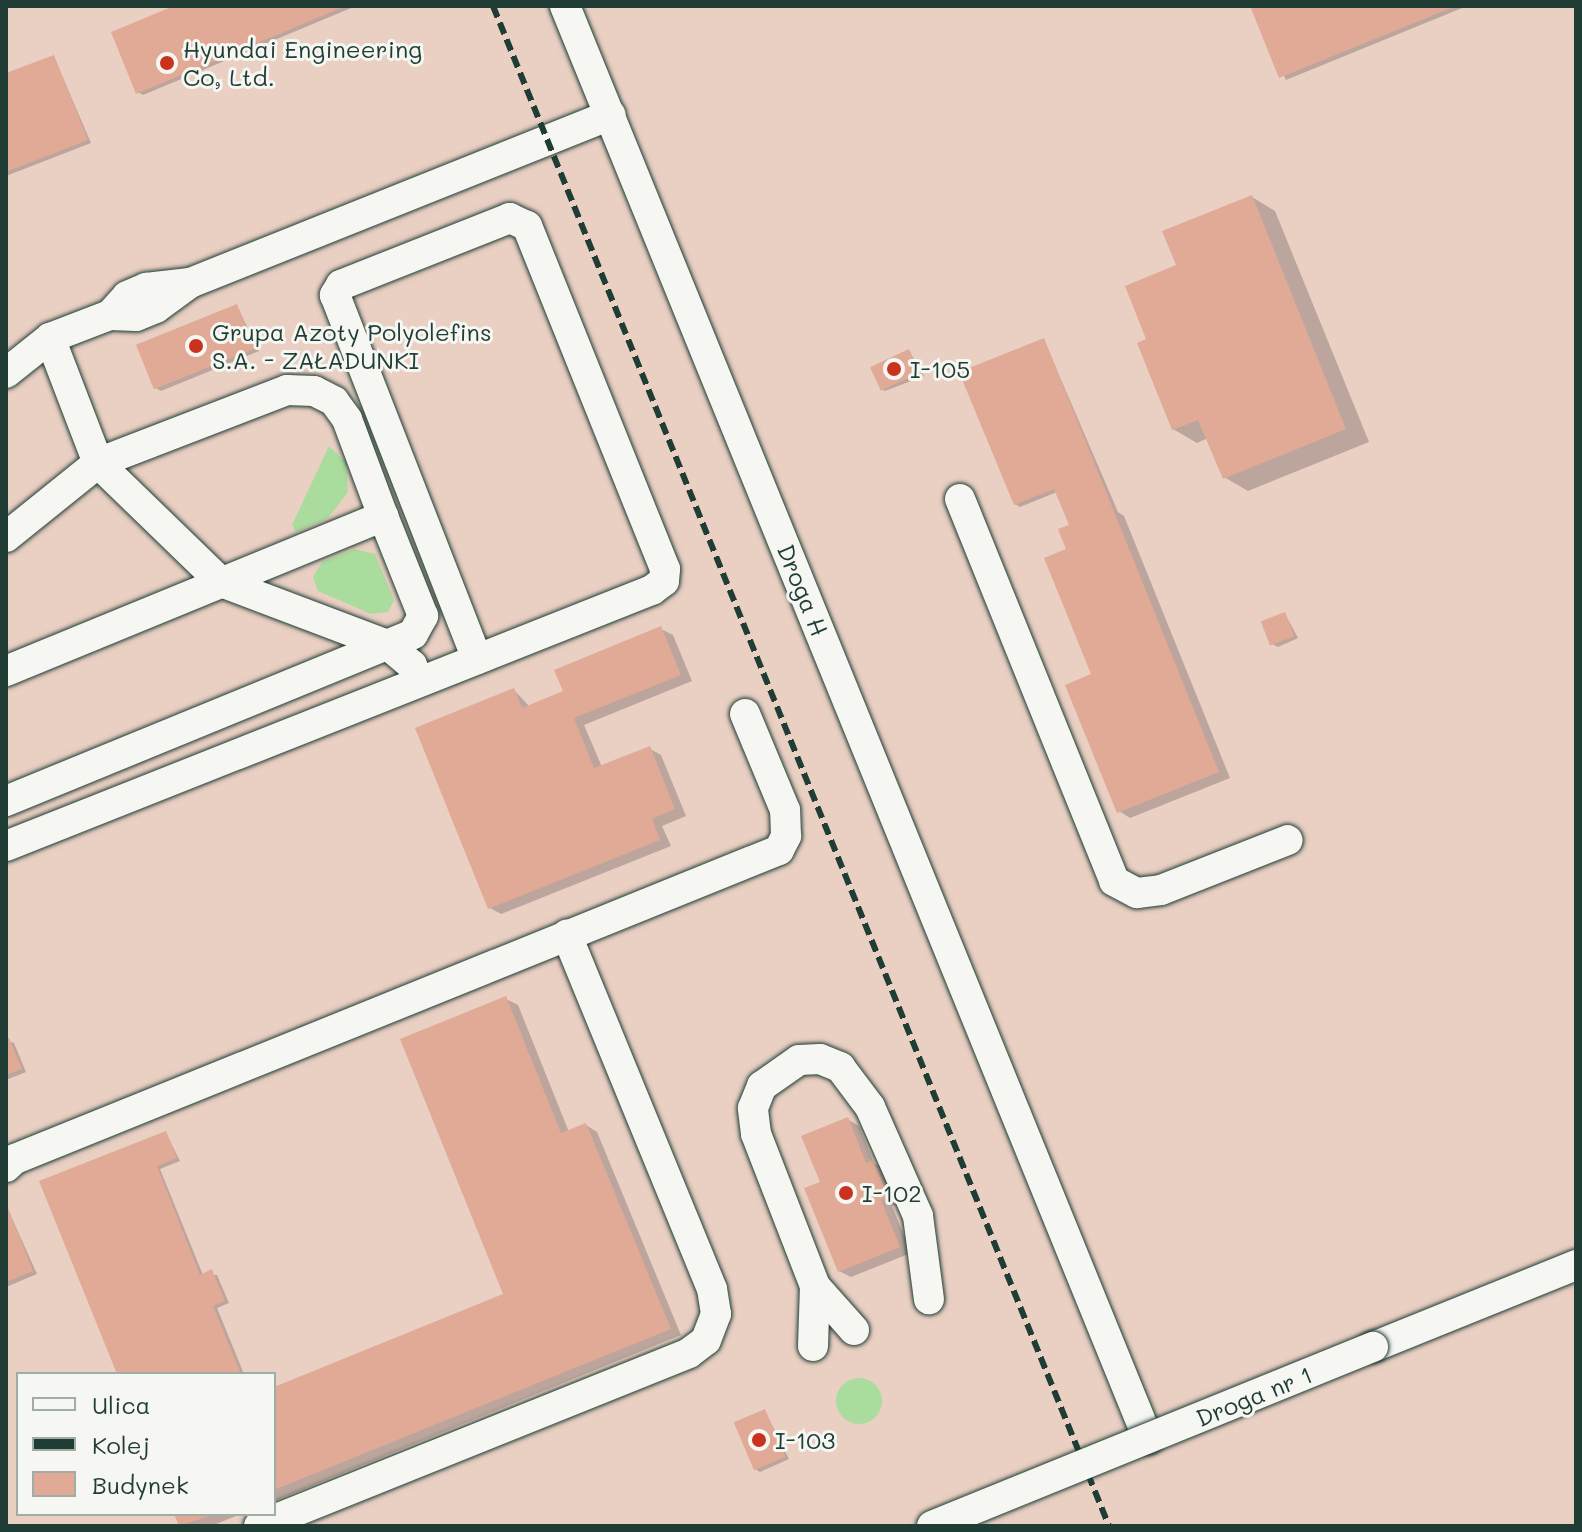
<!DOCTYPE html>
<meta charset="utf-8">
<style>
body{margin:0}
#map{position:relative;width:1582px;height:1532px;overflow:hidden;background:#efdfd6;font-family:Mali,sans-serif}
div>[style]{position:absolute}
.built>*{inset:0;background:#eacfc3}
.green>*{inset:0;background:#aadc9d}
.round{border-radius:50%}
.shadow>*{inset:0;background:#0003}
.building>*{inset:0;background:#e0aa96;transform-origin:0 0}
.roads{filter:drop-shadow(0 0 2px #1f3d34) drop-shadow(0 0 2px #1f3d34)}
.minor>*{height:30px;margin:-15px;padding:0 15px;transform-origin:15px;border-radius:15px;background:#f6f6f2}
.rail>*{height:6px;margin-top:-3px;transform-origin:0;background:repeating-linear-gradient(90deg,#1f3d34 0 12px,transparent 0 18px)}
.bridges{filter:drop-shadow(0 0 2px #1f3d34) drop-shadow(0 0 2px #1f3d34)}
.minor-bridge>*{height:30px;margin:-15px;padding:0 15px;transform-origin:15px;border-radius:15px;background:#f6f6f2}
.dots>*{width:22px;height:22px;translate:-50% -50%;box-sizing:border-box;border:4px solid #f6f6f2;border-radius:50%}
span{translate:-50% -50%;white-space:nowrap;text-align:center;line-height:1.15;-webkit-text-stroke:6px #f6f6f2;paint-order:stroke}
.poi-label{font-size:24px;color:#1f3d34}
.left{translate:0 -50%;text-align:left}
.street-label{font-size:24px;color:#1f3d34}
.frame{position:absolute;inset:0;border:8px solid #1f3d34;pointer-events:none}
.legend{position:absolute;left:16px;top:1372px;width:260px;height:144px;box-sizing:border-box;background:#f6f6f2;border:2px solid #a0aca6;margin:0;padding:10px 14px;list-style:none;font-size:24px;color:#1f3d34}
.legend li{display:flex;align-items:center;gap:16px;height:40px}
.legend b{width:40px;border:2px solid #a0aca6}
</style>
<div id="map">
<div class="built">
<div style="clip-path:polygon(evenodd,6px 6px,1576px 6px,1576px 1526px,6px 1526px,6px 6px,18px 1374px,274px 1374px,274px 1514px,18px 1514px,18px 1374px)"></div>
</div>
<div class="green">
<div style="clip-path:polygon(329px 446px,346px 462px,348px 492px,328px 518px,296px 532px,292px 525px)"></div>
<div style="clip-path:polygon(355px 549px,375px 554px,394px 600px,388px 612px,371px 614px,318px 591px,313px 577px,322px 562px)"></div>
<div class="round" style="left:836px;top:1378px;width:46px;height:46px"></div>
</div>
<div class="shadow">
<div style="clip-path:polygon(179px 6px,356px 6px,143px 95px,138px 92px)"></div>
<div style="clip-path:polygon(1252px 6px,1467px 6px,1286px 80px)"></div>
<div style="clip-path:polygon(54px 57px,91px 143px,6px 176px,6px 76px)"></div>
<div style="clip-path:polygon(1252px 197px,1275px 211px,1369px 442px,1248px 491px,1224px 477px,1208px 438px,1197px 443px,1173px 429px,1149px 340px,1178px 266px)"></div>
<div style="clip-path:polygon(237px 306px,259px 351px,161px 391px,156px 388px)"></div>
<div style="clip-path:polygon(1044px 340px,1118px 512px,1124px 516px,1230px 778px,1130px 818px,1119px 811px,1069px 550px,1073px 525px,1057px 492px,1020px 507px,1015px 504px)"></div>
<div style="clip-path:polygon(909px 351px,924px 376px,885px 391px,880px 388px)"></div>
<div style="clip-path:polygon(1285px 614px,1298px 638px,1278px 647px,1272px 644px)"></div>
<div style="clip-path:polygon(661px 629px,673px 635px,692px 681px,584px 725px,602px 767px,650px 749px,661px 755px,686px 816px,662px 826px,671px 846px,501px 914px,490px 908px,514px 690px,530px 707px,566px 692px)"></div>
<div style="clip-path:polygon(506px 999px,518px 1005px,569px 1132px,586px 1125px,597px 1132px,681px 1335px,274px 1501px,274px 1389px,506px 1295px)"></div>
<div style="clip-path:polygon(6px 1041px,14px 1043px,26px 1072px,6px 1080px)"></div>
<div style="clip-path:polygon(847px 1119px,859px 1126px,874px 1163px,884px 1169px,899px 1204px,892px 1206px,911px 1253px,851px 1277px,839px 1271px,822px 1183px)"></div>
<div style="clip-path:polygon(166px 1133px,180px 1161px,160px 1169px,203px 1275px,217px 1275px,229px 1303px,217px 1308px,244px 1374px,119px 1374px,42px 1182px)"></div>
<div style="clip-path:polygon(6px 1205px,37px 1274px,6px 1287px)"></div>
<div style="clip-path:polygon(765px 1411px,789px 1459px,760px 1472px,755px 1469px)"></div>
<div style="clip-path:polygon(176px 1514px,241px 1514px,211px 1526px,181px 1526px)"></div>
</div>
<div class="building">
<div style="clip-path:polygon(174px 6px,346px 6px,136px 94px,111px 32px)"></div>
<div style="clip-path:polygon(1250px 6px,1456px 6px,1279px 78px)"></div>
<div style="clip-path:polygon(54px 55px,88px 140px,6px 172px,6px 73px)"></div>
<div style="clip-path:polygon(1252px 195px,1346px 429px,1223px 479px,1198px 420px,1172px 430px,1137px 343px,1146px 339px,1125px 286px,1176px 265px,1162px 231px)"></div>
<div style="left:237px;top:304px;width:48px;height:109px;rotate:68deg"></div>
<div style="clip-path:polygon(1044px 338px,1219px 772px,1117px 813px,1065px 685px,1091px 674px,1044px 558px,1066px 549px,1058px 529px,1069px 525px,1054px 489px,1014px 505px,959px 372px)"></div>
<div style="left:909px;top:349px;width:26px;height:43px;rotate:65deg"></div>
<div style="left:1285px;top:612px;width:26px;height:26px;rotate:69deg"></div>
<div style="clip-path:polygon(661px 626px,681px 675px,574px 718px,594px 768px,650px 746px,675px 809px,652px 819px,660px 840px,488px 909px,415px 728px,514px 688px,522px 708px,563px 691px,554px 670px)"></div>
<div style="clip-path:polygon(506px 996px,561px 1133px,586px 1123px,671px 1329px,274px 1490px,274px 1387px,503px 1294px,400px 1039px)"></div>
<div style="clip-path:polygon(9px 1038px,22px 1069px,6px 1075px,6px 1039px)"></div>
<div style="clip-path:polygon(848px 1117px,866px 1163px,873px 1160px,888px 1197px,881px 1200px,900px 1247px,838px 1272px,804px 1188px,820px 1182px,801px 1136px)"></div>
<div style="clip-path:polygon(166px 1131px,177px 1158px,157px 1166px,200px 1275px,212px 1269px,214px 1275px,225px 1301px,213px 1306px,241px 1374px,117px 1374px,39px 1181px)"></div>
<div style="clip-path:polygon(6px 1203px,33px 1271px,6px 1282px)"></div>
<div style="left:765px;top:1409px;width:52px;height:34px;rotate:67deg"></div>
<div style="clip-path:polygon(174px 1514px,215px 1514px,179px 1526px)"></div>
</div>
<div class="roads">
<div class="minor">
<div style="left:565px;top:6px;width:1547px;rotate:67.86deg"></div>
<div style="left:110px;top:315px;width:25px;rotate:-48deg"></div>
<div style="left:127px;top:296px;width:21px;rotate:-23deg"></div>
<div style="left:146px;top:288px;width:42px;rotate:-6.8deg"></div>
<div style="left:6px;top:373px;width:56px;rotate:-38.5deg"></div>
<div style="left:960px;top:499px;width:412px;rotate:68deg"></div>
<div style="left:1114px;top:881px;width:26px;rotate:28deg"></div>
<div style="left:1137px;top:893px;width:24px;rotate:-7deg"></div>
<div style="left:1161px;top:890px;width:136px;rotate:-21.5deg"></div>
<div style="left:6px;top:537px;width:118px;rotate:-38.8deg"></div>
<div style="left:98px;top:463px;width:171px;rotate:44.1deg"></div>
<div style="left:221px;top:582px;width:178px;rotate:20.7deg"></div>
<div style="left:388px;top:645px;width:31px;rotate:40deg"></div>
<div style="left:412px;top:665px;width:18px;rotate:68deg"></div>
<div style="left:6px;top:671px;width:408px;rotate:-22.3deg"></div>
<div style="left:383px;top:516px;width:103px;rotate:-110.4deg"></div>
<div style="left:347px;top:419px;width:22px;rotate:-126deg"></div>
<div style="left:334px;top:401px;width:22px;rotate:-153deg"></div>
<div style="left:314px;top:391px;width:27px;rotate:-178deg"></div>
<div style="left:287px;top:390px;width:203px;rotate:158.9deg"></div>
<div style="left:98px;top:463px;width:134px;rotate:-111deg"></div>
<div style="left:50px;top:338px;width:64px;rotate:-21deg"></div>
<div style="left:110px;top:315px;width:26px;rotate:2deg"></div>
<div style="left:136px;top:316px;width:22px;rotate:-22deg"></div>
<div style="left:156px;top:308px;width:42px;rotate:-36.3deg"></div>
<div style="left:190px;top:283px;width:453px;rotate:-21.8deg"></div>
<div style="left:6px;top:801px;width:440px;rotate:-22.3deg"></div>
<div style="left:413px;top:634px;width:21px;rotate:-61deg"></div>
<div style="left:423px;top:616px;width:108px;rotate:-111.8deg"></div>
<div style="left:6px;top:846px;width:695px;rotate:-21.62deg"></div>
<div style="left:652px;top:590px;width:15px;rotate:-37deg"></div>
<div style="left:664px;top:581px;width:12px;rotate:-85deg"></div>
<div style="left:665px;top:569px;width:370px;rotate:-111.9deg"></div>
<div style="left:527px;top:226px;width:19px;rotate:-155deg"></div>
<div style="left:510px;top:218px;width:182px;rotate:158.4deg"></div>
<div style="left:341px;top:285px;width:12px;rotate:121deg"></div>
<div style="left:335px;top:295px;width:391px;rotate:68.7deg"></div>
<div style="left:6px;top:1167px;width:12px;rotate:-42deg"></div>
<div style="left:15px;top:1159px;width:824px;rotate:-22.02deg"></div>
<div style="left:779px;top:850px;width:16px;rotate:-63deg"></div>
<div style="left:786px;top:836px;width:26px;rotate:-92deg"></div>
<div style="left:785px;top:810px;width:104px;rotate:-112.6deg"></div>
<div style="left:854px;top:1330px;width:59px;rotate:-131.6deg"></div>
<div style="left:815px;top:1286px;width:163px;rotate:-111.2deg"></div>
<div style="left:756px;top:1134px;width:26px;rotate:-97deg"></div>
<div style="left:753px;top:1108px;width:24px;rotate:-68deg"></div>
<div style="left:762px;top:1086px;width:45px;rotate:-35.1deg"></div>
<div style="left:799px;top:1060px;width:21px;rotate:-3deg"></div>
<div style="left:820px;top:1059px;width:22px;rotate:22deg"></div>
<div style="left:840px;top:1067px;width:50px;rotate:53.1deg"></div>
<div style="left:870px;top:1107px;width:119px;rotate:66.2deg"></div>
<div style="left:918px;top:1216px;width:84px;rotate:82.5deg"></div>
<div style="left:813px;top:1346px;width:60px;rotate:-88.1deg"></div>
<div style="left:1373px;top:1347px;width:219px;rotate:-22deg"></div>
<div style="left:259px;top:1526px;width:463px;rotate:-21.9deg"></div>
<div style="left:689px;top:1353px;width:21px;rotate:-37deg"></div>
<div style="left:706px;top:1340px;width:28px;rotate:-69deg"></div>
<div style="left:716px;top:1314px;width:25px;rotate:-99deg"></div>
<div style="left:712px;top:1289px;width:383px;rotate:-112.3deg"></div>
</div>
</div>
<div class="rail">
<div style="left:493px;top:6px;width:1640px;rotate:67.94deg"></div>
</div>
<div class="bridges">
<div class="minor-bridge">
<div style="left:932px;top:1526px;width:476px;rotate:-22.1deg"></div>
</div>
</div>
<div class="dots">
<div style="left:167px;top:63px;background:#c8321e"></div>
<div style="left:196px;top:346px;background:#c8321e"></div>
<div style="left:894px;top:369px;background:#c8321e"></div>
<div style="left:846px;top:1193px;background:#c8321e"></div>
<div style="left:759px;top:1440px;background:#c8321e"></div>
</div>
<div class="poi-label">
<span class="left" style="left:183px;top:63px">Hyundai Engineering<br>Co, Ltd.</span>
<span class="left" style="left:212px;top:346px">Grupa Azoty Polyolefins<br>S.A. - ZAŁADUNKI</span>
<span class="left" style="left:910px;top:369px">I-105</span>
<span class="left" style="left:862px;top:1193px">I-102</span>
<span class="left" style="left:775px;top:1440px">I-103</span>
</div>
<div class="street-label">
<span style="left:803px;top:590px;rotate:68deg">Droga H</span>
<span style="left:1254px;top:1396px;rotate:-22deg">Droga nr 1</span>
</div>
<div class="frame"></div>
<ul class="legend">
<li><b style="height:10px;background:#f6f6f2"></b>Ulica</li>
<li><b style="height:10px;background:#1f3d34"></b>Kolej</li>
<li><b style="height:22px;background:#e0aa96"></b>Budynek</li>
</ul>
</div>
